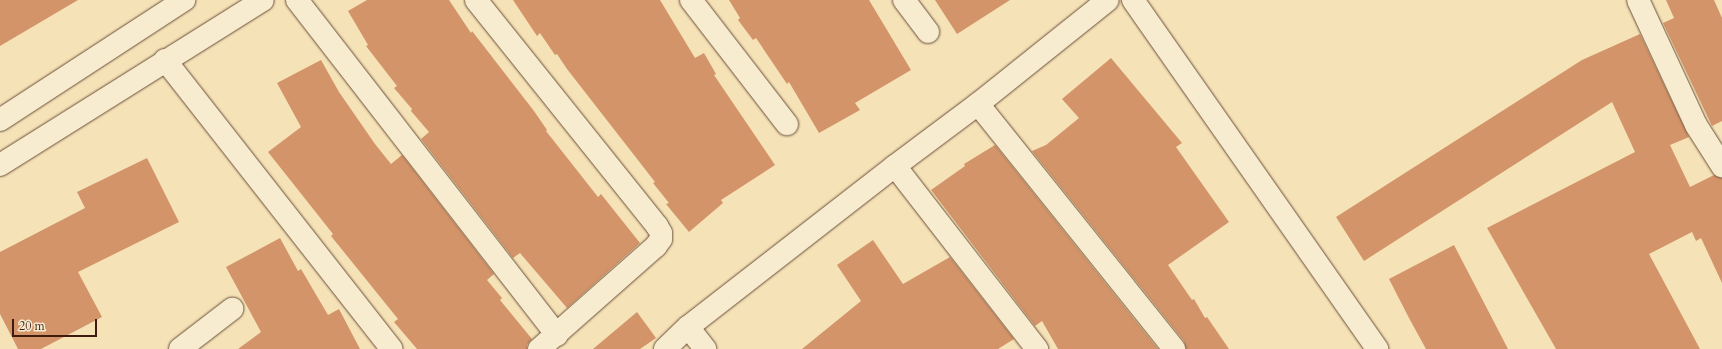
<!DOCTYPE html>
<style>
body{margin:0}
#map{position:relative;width:1722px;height:349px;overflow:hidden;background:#f5e2b7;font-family:Cardo,serif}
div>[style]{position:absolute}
.building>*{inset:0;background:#d49469}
.roads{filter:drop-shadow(0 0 1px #6b4e39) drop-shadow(0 0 1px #6b4e39)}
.minor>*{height:22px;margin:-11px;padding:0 11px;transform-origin:11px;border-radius:11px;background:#f8ecd0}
.tertiary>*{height:22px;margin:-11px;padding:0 11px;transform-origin:11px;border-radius:11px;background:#f8ecd0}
span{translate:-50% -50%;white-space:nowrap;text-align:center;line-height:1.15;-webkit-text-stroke:4px #f8ecd0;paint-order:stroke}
.scale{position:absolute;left:12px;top:319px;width:85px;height:18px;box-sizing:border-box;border:2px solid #3d1c0f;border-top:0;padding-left:5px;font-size:12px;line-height:14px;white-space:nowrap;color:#3d1c0f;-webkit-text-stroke:3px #f8ecd0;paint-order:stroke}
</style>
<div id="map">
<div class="building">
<div style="clip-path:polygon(0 0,78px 0,0 46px)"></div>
<div style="clip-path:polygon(367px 0,449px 0,471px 33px,472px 31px,534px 111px,547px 130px,546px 131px,598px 197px,601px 194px,640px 243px,567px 308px,520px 253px,513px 258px,421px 139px,429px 132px,411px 111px,412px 109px,394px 88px,397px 86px,366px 46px,368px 45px,348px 11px)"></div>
<div style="clip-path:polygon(513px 0,660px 0,695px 58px,704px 53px,716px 74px,714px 75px,775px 165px,721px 200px,723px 203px,689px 232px,666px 204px,669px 203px,653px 183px,655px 182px,567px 69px,557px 54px,555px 55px,540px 33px,537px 36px)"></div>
<div style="clip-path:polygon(729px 0,869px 0,911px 70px,855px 103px,860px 110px,819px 133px,789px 82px,787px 84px,756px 38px,753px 40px,738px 20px,740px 18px)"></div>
<div style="clip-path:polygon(935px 0,1010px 0,957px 34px)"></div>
<div style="clip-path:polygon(1666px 0,1714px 0,1722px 18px,1722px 121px,1712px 126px,1663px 23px,1674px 18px)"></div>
<div style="clip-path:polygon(1640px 34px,1689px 137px,1670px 145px,1690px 187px,1714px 175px,1722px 178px,1722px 283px,1701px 238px,1696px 241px,1692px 232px,1649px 254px,1700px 349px,1556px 349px,1487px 228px,1635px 152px,1612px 102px,1364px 261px,1336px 217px,1582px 60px)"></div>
<div style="clip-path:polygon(1111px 58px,1182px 143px,1176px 147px,1229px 222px,1168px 265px,1192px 300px,1194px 299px,1205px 318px,1207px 317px,1229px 349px,1186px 349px,1184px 341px,1032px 151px,1046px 145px,1079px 118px,1062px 99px)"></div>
<div style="clip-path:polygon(321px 60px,339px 92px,375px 144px,391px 164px,402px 155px,494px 274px,487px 280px,502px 298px,500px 300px,532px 339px,527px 345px,527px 349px,417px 349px,394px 322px,398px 319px,331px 236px,333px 234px,268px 152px,301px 127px,277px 83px)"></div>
<div style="clip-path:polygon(995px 145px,1158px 349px,1058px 349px,1042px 321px,1035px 326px,931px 190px,965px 166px,964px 164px)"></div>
<div style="clip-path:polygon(147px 158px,179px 222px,78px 272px,102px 317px,41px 349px,18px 349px,0 314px,0 252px,85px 208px,77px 192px)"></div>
<div style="clip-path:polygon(280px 238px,298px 271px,301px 269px,328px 315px,339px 309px,360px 349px,238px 349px,261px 332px,226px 267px)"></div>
<div style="clip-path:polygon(873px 240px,903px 284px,950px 257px,1014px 339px,998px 349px,802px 349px,861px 301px,837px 265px)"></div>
<div style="clip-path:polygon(1454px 245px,1508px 349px,1426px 349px,1409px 318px,1389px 279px)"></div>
<div style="clip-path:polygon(637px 312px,656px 338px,640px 349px,593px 349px)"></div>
</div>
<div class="roads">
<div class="minor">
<div style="left:297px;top:0;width:424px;rotate:52.2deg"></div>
<div style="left:476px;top:0;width:290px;rotate:51.3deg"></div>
<div style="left:657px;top:226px;width:8px;rotate:60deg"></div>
<div style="left:661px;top:233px;width:6px;rotate:90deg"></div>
<div style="left:661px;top:239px;width:9px;rotate:126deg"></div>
<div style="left:656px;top:246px;width:156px;rotate:138.6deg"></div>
<div style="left:691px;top:0;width:157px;rotate:52.3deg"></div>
<div style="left:904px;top:0;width:40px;rotate:53deg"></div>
<div style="left:1133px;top:0;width:426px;rotate:55deg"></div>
<div style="left:1638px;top:0;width:138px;rotate:65.1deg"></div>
<div style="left:1696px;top:125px;width:49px;rotate:57.6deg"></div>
<div style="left:165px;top:60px;width:367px;rotate:51.9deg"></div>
<div style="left:978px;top:104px;width:314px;rotate:51.3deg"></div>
<div style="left:895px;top:166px;width:232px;rotate:52.2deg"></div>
<div style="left:688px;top:327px;width:28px;rotate:52deg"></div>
<div style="left:180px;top:349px;width:66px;rotate:-37.6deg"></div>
<div style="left:665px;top:349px;width:32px;rotate:-44deg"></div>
<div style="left:688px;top:327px;width:262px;rotate:-37.9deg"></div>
<div style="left:895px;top:166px;width:104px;rotate:-36.8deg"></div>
<div style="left:978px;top:104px;width:166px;rotate:-38.7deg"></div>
</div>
<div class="tertiary">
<div style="left:0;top:120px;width:220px;rotate:-33.1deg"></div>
<div style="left:0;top:165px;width:310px;rotate:-32.1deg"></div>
</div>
</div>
<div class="scale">20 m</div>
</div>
